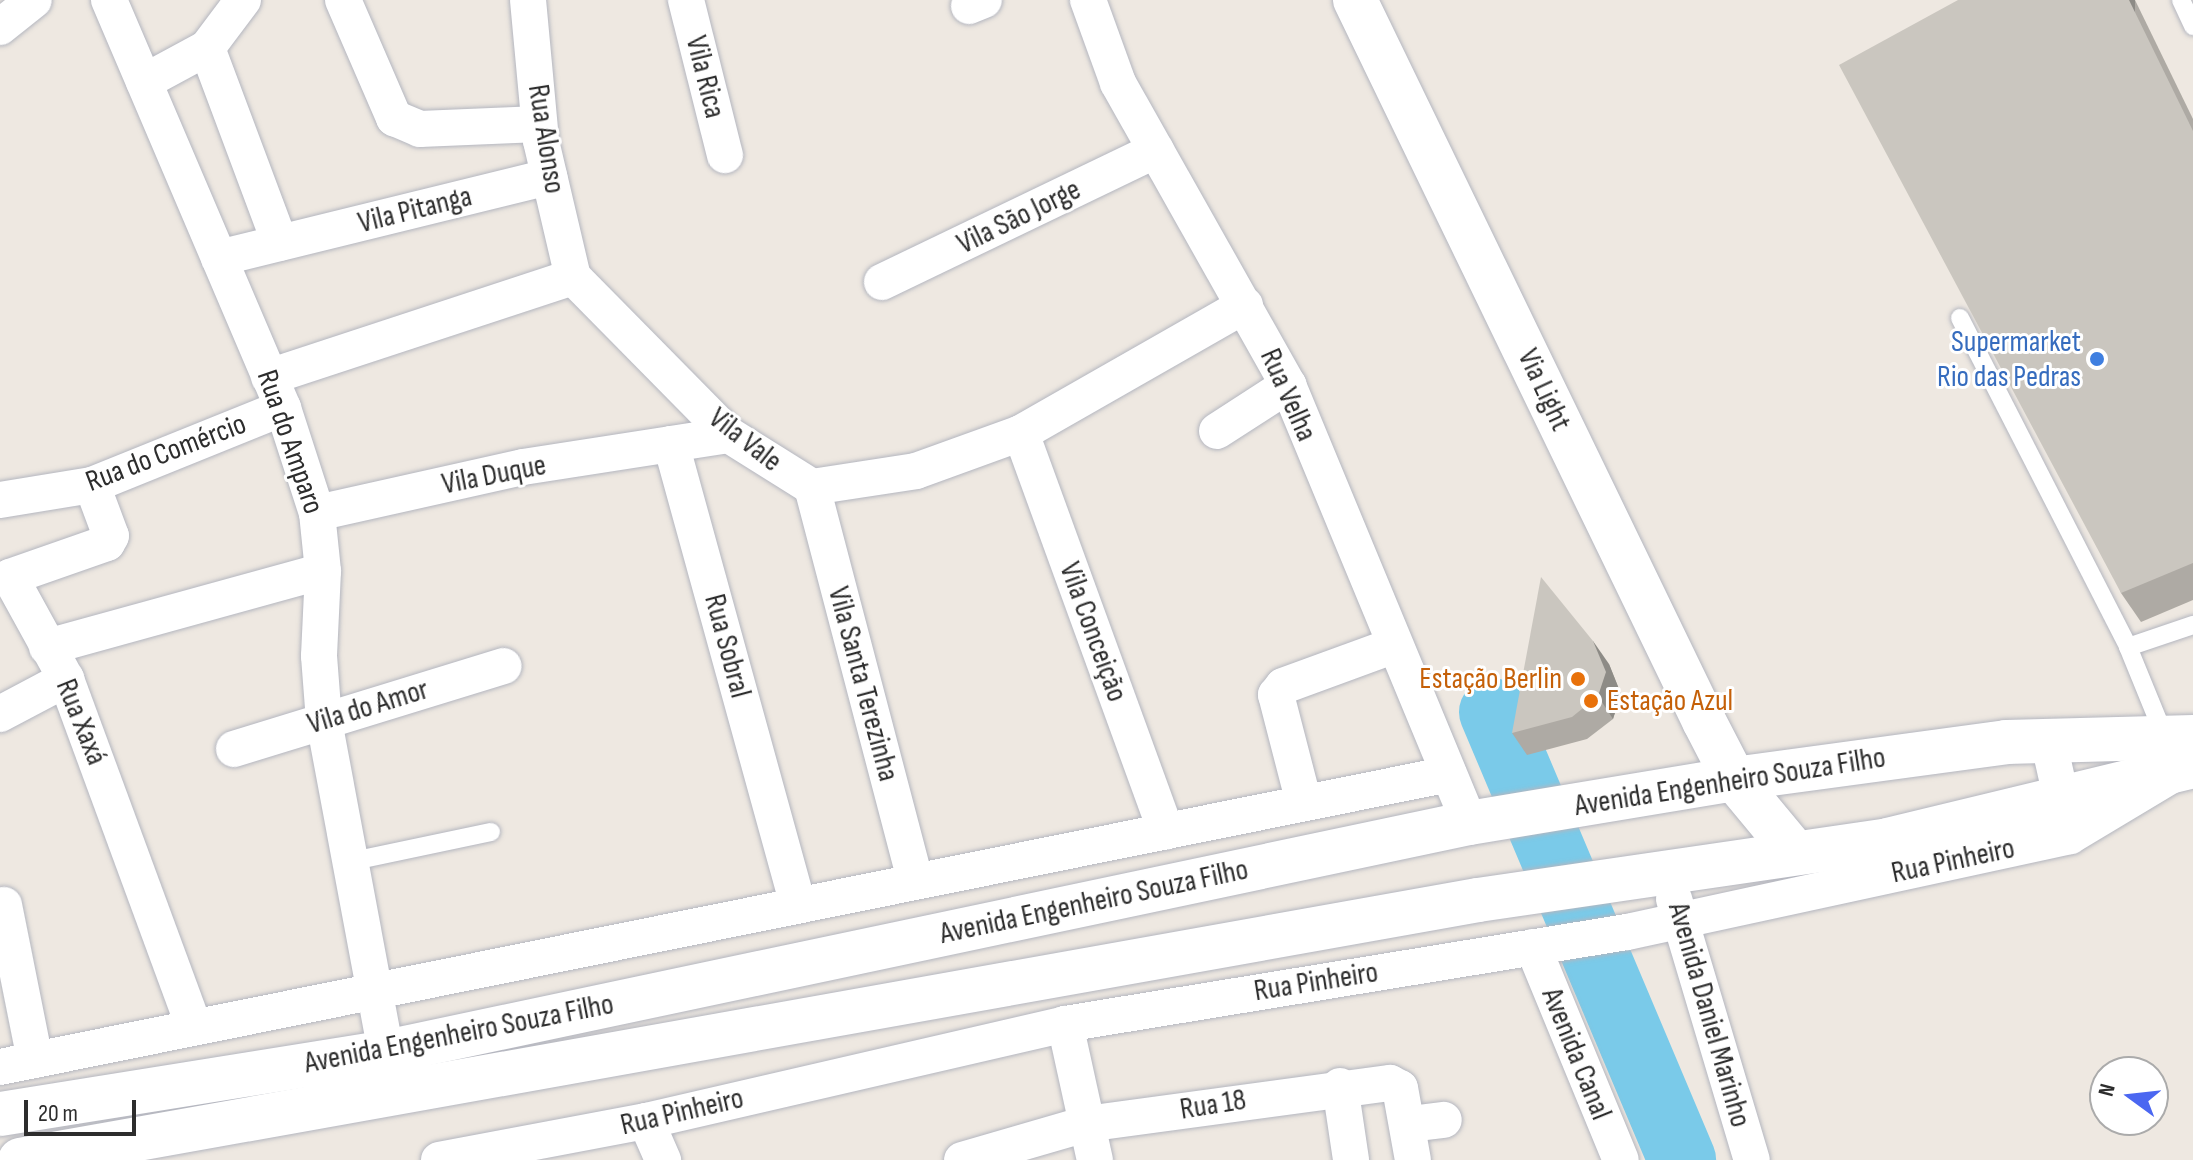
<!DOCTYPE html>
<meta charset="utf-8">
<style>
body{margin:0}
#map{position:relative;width:2193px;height:1160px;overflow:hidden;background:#eee8e1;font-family:"Sofia Sans Condensed",sans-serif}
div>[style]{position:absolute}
.river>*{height:68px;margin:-34px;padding:0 34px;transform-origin:34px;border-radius:34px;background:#7acae9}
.roads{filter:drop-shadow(0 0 2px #b4b6bf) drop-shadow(0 0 2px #b4b6bf)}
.service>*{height:18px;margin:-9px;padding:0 9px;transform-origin:9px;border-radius:9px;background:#fff}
.minor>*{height:36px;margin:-18px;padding:0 18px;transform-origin:18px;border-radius:18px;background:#fff}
.tertiary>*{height:44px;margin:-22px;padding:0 22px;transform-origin:22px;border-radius:22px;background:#fff}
.secondary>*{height:44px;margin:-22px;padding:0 22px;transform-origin:22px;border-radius:22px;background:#fff}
.wall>*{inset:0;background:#aeaaa4}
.shaded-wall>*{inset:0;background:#8d8b86;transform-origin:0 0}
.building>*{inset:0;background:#cac6bf}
.dots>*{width:22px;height:22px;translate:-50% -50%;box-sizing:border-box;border:4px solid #fff;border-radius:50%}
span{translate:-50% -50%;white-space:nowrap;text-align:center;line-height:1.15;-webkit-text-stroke:6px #fff;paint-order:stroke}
.street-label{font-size:30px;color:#2d2d2d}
.shop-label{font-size:30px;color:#366cbe}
.right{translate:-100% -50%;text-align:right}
.food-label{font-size:30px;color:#c56008}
.left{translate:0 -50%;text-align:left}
.north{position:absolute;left:2089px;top:1056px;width:80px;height:80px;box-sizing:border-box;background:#fff;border:2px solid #ababab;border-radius:50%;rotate:285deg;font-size:22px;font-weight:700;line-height:32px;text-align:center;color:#2d2d2d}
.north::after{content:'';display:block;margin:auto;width:28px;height:36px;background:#4b67f1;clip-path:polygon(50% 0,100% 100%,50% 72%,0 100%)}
.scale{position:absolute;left:24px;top:1100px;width:112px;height:36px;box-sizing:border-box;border:4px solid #2d2d2d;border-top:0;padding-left:10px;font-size:24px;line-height:28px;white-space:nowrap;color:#2d2d2d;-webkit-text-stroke:6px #fff;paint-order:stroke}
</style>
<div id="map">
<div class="river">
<div style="left:1493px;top:712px;width:486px;rotate:67.1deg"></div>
</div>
<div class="roads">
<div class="service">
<div style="left:2181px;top:0;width:29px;rotate:65deg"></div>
<div style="left:1960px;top:318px;width:369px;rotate:62.9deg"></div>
<div style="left:2164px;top:735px;width:95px;rotate:-112.2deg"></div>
<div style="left:2128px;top:647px;width:69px;rotate:-18.7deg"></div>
<div style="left:353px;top:861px;width:141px;rotate:-11.9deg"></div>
</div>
<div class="minor">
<div style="left:109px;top:0;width:444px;rotate:66.9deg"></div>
<div style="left:283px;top:408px;width:110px;rotate:72.1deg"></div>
<div style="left:317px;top:513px;width:58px;rotate:84.1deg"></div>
<div style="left:323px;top:571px;width:85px;rotate:92.7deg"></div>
<div style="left:319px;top:656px;width:65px;rotate:85.6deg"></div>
<div style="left:324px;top:721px;width:337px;rotate:79.4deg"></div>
<div style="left:243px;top:0;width:60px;rotate:126.9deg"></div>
<div style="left:207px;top:48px;width:208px;rotate:69.5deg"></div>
<div style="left:343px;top:0;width:129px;rotate:66.6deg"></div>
<div style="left:394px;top:118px;width:28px;rotate:23deg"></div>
<div style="left:420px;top:129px;width:119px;rotate:-2.4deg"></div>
<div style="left:528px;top:0;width:142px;rotate:84.7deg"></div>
<div style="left:541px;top:141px;width:140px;rotate:76.8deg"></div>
<div style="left:686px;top:0;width:160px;rotate:75.9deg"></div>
<div style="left:1088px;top:0;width:88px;rotate:70.1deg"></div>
<div style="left:1118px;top:83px;width:347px;rotate:60.6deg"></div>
<div style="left:1288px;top:385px;width:455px;rotate:67.5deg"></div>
<div style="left:969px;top:6px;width:16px;rotate:-22deg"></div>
<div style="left:0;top:27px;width:43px;rotate:-38.5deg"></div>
<div style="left:144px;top:82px;width:72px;rotate:-28.4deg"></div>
<div style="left:219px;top:258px;width:340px;rotate:-13.8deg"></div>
<div style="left:573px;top:277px;width:222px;rotate:45.4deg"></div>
<div style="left:729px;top:435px;width:98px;rotate:32.1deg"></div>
<div style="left:812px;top:487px;width:105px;rotate:-8.7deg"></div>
<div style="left:916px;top:471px;width:112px;rotate:-19.9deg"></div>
<div style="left:1021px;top:433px;width:258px;rotate:-29.7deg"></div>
<div style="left:882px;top:282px;width:304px;rotate:-25.7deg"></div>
<div style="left:269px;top:377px;width:320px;rotate:-18.2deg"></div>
<div style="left:1217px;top:431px;width:85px;rotate:-32.9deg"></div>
<div style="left:1021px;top:433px;width:424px;rotate:70deg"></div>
<div style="left:729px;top:435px;width:59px;rotate:171.2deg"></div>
<div style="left:671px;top:444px;width:478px;rotate:74.6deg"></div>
<div style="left:92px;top:485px;width:54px;rotate:69.6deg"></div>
<div style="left:111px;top:536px;width:8px;rotate:120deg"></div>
<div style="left:107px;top:543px;width:103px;rotate:160.7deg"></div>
<div style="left:10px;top:577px;width:116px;rotate:61.2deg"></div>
<div style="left:66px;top:679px;width:371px;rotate:69.8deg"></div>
<div style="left:812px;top:487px;width:407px;rotate:75.3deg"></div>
<div style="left:0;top:500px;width:93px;rotate:-9.3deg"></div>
<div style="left:92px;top:485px;width:206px;rotate:-22deg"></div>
<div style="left:317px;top:513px;width:211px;rotate:-12.6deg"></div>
<div style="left:523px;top:467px;width:150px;rotate:-8.8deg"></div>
<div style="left:47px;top:647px;width:286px;rotate:-15.4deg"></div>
<div style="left:0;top:714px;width:75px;rotate:-27.9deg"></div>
<div style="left:2048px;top:739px;width:86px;rotate:77.3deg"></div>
<div style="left:234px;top:749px;width:282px;rotate:-17.1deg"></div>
<div style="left:1304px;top:803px;width:112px;rotate:-104.5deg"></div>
<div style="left:1276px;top:695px;width:11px;rotate:-52deg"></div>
<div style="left:1283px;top:686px;width:119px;rotate:-20.1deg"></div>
<div style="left:1674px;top:899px;width:272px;rotate:73.4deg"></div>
<div style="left:4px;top:905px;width:158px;rotate:78.7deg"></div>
<div style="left:1533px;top:947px;width:230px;rotate:67.6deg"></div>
<div style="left:1065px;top:1024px;width:139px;rotate:77.6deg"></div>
<div style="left:0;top:1067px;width:1478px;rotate:-11.43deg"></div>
<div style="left:1340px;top:1086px;width:75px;rotate:81.5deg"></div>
<div style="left:646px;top:1121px;width:43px;rotate:66.4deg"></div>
<div style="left:1410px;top:1124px;width:34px;rotate:-7deg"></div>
<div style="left:439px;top:1160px;width:211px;rotate:-10.7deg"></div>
<div style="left:646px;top:1121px;width:430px;rotate:-13deg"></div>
<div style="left:1065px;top:1024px;width:569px;rotate:-9.3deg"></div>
<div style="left:1627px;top:932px;width:453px;rotate:-12.2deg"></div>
<div style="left:2070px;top:836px;width:119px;rotate:-30.9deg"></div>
<div style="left:962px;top:1160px;width:129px;rotate:-16.2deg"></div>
<div style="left:1086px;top:1124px;width:307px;rotate:-7.7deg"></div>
<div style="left:1390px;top:1083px;width:11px;rotate:27deg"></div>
<div style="left:1400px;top:1088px;width:73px;rotate:79.8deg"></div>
</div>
<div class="tertiary">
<div style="left:1355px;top:0;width:801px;rotate:64.17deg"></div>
<div style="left:1704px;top:721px;width:65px;rotate:62.7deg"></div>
<div style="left:1734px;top:779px;width:92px;rotate:50.3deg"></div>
</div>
<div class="secondary">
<div style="left:0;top:1114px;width:391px;rotate:-9.1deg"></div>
<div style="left:386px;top:1052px;width:1107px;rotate:-11.94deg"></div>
<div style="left:1469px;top:823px;width:269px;rotate:-9.4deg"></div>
<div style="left:1734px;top:779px;width:275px;rotate:-7.7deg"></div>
<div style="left:2006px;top:742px;width:187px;rotate:-1.5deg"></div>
<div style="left:20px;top:1160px;width:1481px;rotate:-10.11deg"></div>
<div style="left:1478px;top:900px;width:414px;rotate:-8.3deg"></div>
<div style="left:1888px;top:840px;width:314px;rotate:-13.6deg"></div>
</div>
</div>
<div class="wall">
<div style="clip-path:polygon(1958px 0,2135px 0,2193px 119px,2193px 600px,2141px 622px,2121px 593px)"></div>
<div style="clip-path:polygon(1609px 664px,1621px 694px,1613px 719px,1587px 739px,1527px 755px,1512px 733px)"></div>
</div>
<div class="shaded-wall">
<div style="left:2129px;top:0;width:6px;height:146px"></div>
<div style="clip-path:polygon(1593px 641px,1609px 664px,1621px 694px,1613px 719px,1598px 696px)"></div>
</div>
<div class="building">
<div style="clip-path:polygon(1958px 0,2129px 0,2193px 131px,2193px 563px,2121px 593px,1839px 65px)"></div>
<div style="clip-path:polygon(1541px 577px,1593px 641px,1606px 672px,1598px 696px,1572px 717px,1512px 733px)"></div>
</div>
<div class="dots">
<div style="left:2097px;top:359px;background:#3f7fe0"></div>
<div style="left:1578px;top:679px;background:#e8710a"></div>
<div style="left:1591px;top:701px;background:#e8710a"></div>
</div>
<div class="street-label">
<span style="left:705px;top:77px;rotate:76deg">Vila Rica</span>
<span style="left:546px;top:139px;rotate:81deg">Rua Alonso</span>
<span style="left:415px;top:210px;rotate:-14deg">Vila Pitanga</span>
<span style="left:1019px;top:217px;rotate:-26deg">Vila São Jorge</span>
<span style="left:1544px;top:390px;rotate:65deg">Via Light</span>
<span style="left:1288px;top:395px;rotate:66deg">Rua Velha</span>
<span style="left:745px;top:440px;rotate:38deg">Vila Vale</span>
<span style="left:290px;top:442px;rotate:71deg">Rua do Amparo</span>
<span style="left:166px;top:453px;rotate:-21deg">Rua do Comércio</span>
<span style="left:494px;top:475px;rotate:-11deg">Vila Duque</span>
<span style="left:1093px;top:632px;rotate:70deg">Vila Conceição</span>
<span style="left:727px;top:646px;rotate:75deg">Rua Sobral</span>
<span style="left:863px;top:684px;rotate:75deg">Vila Santa Terezinha</span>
<span style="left:368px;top:707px;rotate:-17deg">Vila do Amor</span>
<span style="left:81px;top:722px;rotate:68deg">Rua Xaxá</span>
<span style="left:1730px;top:782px;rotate:-9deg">Avenida Engenheiro Souza Filho</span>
<span style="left:1953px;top:861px;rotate:-12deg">Rua Pinheiro</span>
<span style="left:1094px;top:902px;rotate:-12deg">Avenida Engenheiro Souza Filho</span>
<span style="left:1316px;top:982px;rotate:-9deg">Rua Pinheiro</span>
<span style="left:1709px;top:1015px;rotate:74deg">Avenida Daniel Marinho</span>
<span style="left:459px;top:1034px;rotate:-11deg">Avenida Engenheiro Souza Filho</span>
<span style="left:1576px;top:1054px;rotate:68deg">Avenida Canal</span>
<span style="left:1213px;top:1105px;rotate:-9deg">Rua 18</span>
<span style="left:682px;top:1112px;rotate:-13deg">Rua Pinheiro</span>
</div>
<div class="shop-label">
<span class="right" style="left:2081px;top:359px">Supermarket<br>Rio das Pedras</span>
</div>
<div class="food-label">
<span class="right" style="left:1562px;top:679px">Estação Berlin</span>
<span class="left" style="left:1607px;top:701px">Estação Azul</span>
</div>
<div class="north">N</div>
<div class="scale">20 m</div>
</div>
